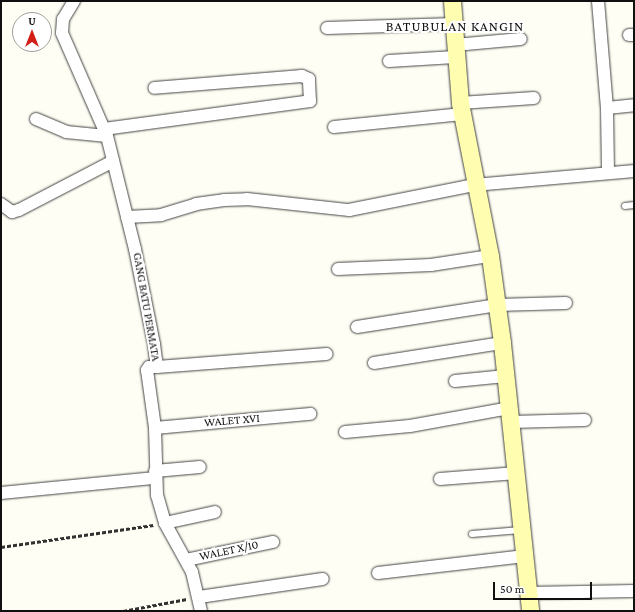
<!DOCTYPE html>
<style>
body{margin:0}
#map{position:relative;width:635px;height:612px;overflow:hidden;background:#fffef4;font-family:"Crimson Pro",serif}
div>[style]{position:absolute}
.path>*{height:2.5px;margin-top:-1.25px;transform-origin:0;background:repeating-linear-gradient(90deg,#323232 0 4px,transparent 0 6px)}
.roads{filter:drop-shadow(0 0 1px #434343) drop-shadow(0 0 1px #434343)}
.lane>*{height:6px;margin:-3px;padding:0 3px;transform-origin:3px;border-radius:3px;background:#fff}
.street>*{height:12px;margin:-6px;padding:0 6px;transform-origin:6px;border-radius:6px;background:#fff}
.secondary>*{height:17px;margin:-8.5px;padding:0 8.5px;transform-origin:8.5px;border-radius:8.5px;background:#fffdaf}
span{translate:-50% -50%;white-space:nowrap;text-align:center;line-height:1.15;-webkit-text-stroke:4px #fff;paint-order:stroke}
.street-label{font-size:12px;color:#101010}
.quarter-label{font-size:14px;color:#101010;letter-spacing:1px}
.frame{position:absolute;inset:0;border:2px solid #101010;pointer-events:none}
.north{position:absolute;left:12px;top:12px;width:40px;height:40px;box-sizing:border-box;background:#fff;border:1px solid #9f9f9f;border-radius:50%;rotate:0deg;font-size:11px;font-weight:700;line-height:16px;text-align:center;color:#101010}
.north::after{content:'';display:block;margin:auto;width:14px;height:18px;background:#d21e17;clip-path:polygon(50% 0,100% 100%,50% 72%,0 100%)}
.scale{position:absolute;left:493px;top:582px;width:99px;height:18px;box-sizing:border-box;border:2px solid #101010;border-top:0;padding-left:5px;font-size:12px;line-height:14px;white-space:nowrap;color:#101010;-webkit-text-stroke:3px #fff;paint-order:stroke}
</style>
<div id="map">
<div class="path">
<div style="left:1px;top:547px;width:154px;rotate:-8.2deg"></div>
<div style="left:123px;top:611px;width:65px;rotate:-10.6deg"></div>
</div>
<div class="roads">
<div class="lane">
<div style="left:625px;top:206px;width:9px;rotate:-6deg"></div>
<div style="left:472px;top:534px;width:49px;rotate:-4.7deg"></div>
</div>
<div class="street">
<div style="left:74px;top:1px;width:21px;rotate:121deg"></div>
<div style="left:63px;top:19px;width:14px;rotate:94deg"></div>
<div style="left:62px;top:33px;width:112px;rotate:66.4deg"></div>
<div style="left:107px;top:136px;width:116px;rotate:76.1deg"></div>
<div style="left:135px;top:249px;width:97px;rotate:78.7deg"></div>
<div style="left:154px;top:344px;width:23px;rotate:83deg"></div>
<div style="left:157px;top:367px;width:8px;rotate:180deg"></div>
<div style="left:149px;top:367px;width:4px;rotate:124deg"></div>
<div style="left:147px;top:370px;width:59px;rotate:82.1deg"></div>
<div style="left:155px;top:428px;width:67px;rotate:88.3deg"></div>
<div style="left:157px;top:495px;width:29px;rotate:74deg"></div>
<div style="left:165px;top:523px;width:56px;rotate:61.1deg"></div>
<div style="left:192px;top:572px;width:40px;rotate:77deg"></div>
<div style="left:598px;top:1px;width:107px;rotate:85.2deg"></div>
<div style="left:607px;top:108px;width:64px;rotate:89.1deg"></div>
<div style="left:327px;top:28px;width:127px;rotate:-1.8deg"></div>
<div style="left:629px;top:35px;width:5px"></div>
<div style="left:455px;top:45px;width:66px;rotate:-5.2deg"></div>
<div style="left:389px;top:61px;width:66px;rotate:-3.5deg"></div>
<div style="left:460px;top:103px;width:74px;rotate:-3.9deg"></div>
<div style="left:607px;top:108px;width:27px;rotate:-6deg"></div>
<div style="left:36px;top:119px;width:33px;rotate:23deg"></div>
<div style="left:66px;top:132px;width:41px;rotate:5.6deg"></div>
<div style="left:334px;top:127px;width:129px;rotate:-5.8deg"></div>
<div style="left:104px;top:129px;width:208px;rotate:-7.7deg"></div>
<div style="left:310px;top:101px;width:22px;rotate:-93deg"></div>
<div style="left:309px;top:79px;width:8px;rotate:-157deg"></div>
<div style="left:302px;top:76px;width:148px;rotate:175.4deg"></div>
<div style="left:1px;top:204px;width:14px;rotate:36deg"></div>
<div style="left:12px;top:212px;width:7px;rotate:-16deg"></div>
<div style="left:19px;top:210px;width:106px;rotate:-27.5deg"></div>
<div style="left:127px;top:217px;width:34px;rotate:-3deg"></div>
<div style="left:161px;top:215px;width:37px;rotate:-17deg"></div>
<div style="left:196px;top:204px;width:28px;rotate:-8deg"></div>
<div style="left:224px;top:200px;width:23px;rotate:-2deg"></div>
<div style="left:247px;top:199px;width:103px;rotate:6.2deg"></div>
<div style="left:349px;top:210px;width:127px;rotate:-11.3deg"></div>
<div style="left:474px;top:185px;width:161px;rotate:-5deg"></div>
<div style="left:338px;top:269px;width:93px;rotate:-2.5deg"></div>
<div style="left:431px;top:265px;width:60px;rotate:-8.7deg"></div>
<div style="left:357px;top:327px;width:142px;rotate:-8.9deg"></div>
<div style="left:497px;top:305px;width:69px;rotate:-1.7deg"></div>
<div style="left:374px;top:363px;width:130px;rotate:-8.9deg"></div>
<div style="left:157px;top:367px;width:170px;rotate:-4.4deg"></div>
<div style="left:455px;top:381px;width:51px;rotate:-5.6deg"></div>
<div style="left:511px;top:422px;width:74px;rotate:-1.5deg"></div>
<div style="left:155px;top:428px;width:156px;rotate:-5.2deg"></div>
<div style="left:345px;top:432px;width:65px;rotate:-5.3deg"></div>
<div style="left:410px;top:426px;width:102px;rotate:-10.2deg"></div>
<div style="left:155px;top:471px;width:45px;rotate:-5.1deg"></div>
<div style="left:440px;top:479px;width:77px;rotate:-4.5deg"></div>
<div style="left:1px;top:493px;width:155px;rotate:-5.6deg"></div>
<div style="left:165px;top:523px;width:51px;rotate:-12.4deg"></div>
<div style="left:186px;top:560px;width:89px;rotate:-11.7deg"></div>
<div style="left:378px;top:573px;width:148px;rotate:-6.6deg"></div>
<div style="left:528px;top:593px;width:106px;rotate:-1.1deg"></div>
<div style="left:199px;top:597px;width:125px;rotate:-8.3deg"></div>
</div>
<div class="secondary">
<div style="left:452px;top:1px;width:102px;rotate:85.5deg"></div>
<div style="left:460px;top:103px;width:156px;rotate:78.9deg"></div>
<div style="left:490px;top:256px;width:88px;rotate:82.1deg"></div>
<div style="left:502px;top:343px;width:269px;rotate:84deg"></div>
</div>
</div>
<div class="street-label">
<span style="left:146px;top:307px;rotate:80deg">GANG BATU PERMATA</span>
<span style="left:232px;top:421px;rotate:-5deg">WALET XVI</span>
<span style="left:229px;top:551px;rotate:-12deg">WALET X/10</span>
</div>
<div class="quarter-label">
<span style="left:455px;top:26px">BATUBULAN KANGIN</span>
</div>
<div class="frame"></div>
<div class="north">U</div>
<div class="scale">50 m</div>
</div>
